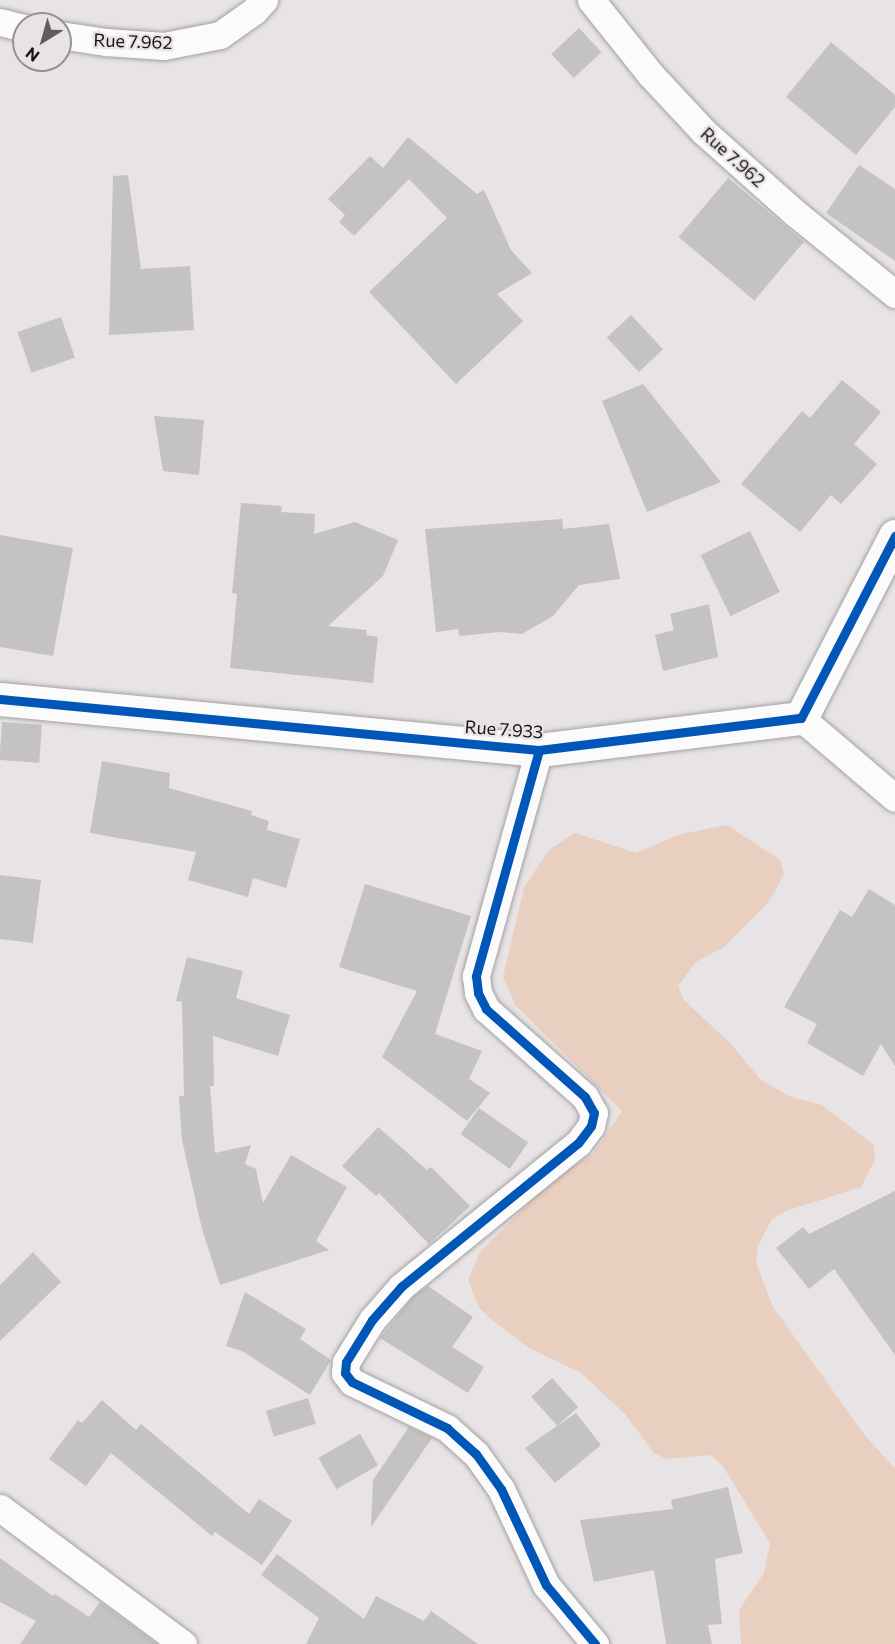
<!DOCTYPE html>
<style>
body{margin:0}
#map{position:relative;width:895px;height:1644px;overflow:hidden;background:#e8e4e5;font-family:Commissioner,sans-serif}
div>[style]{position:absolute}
.green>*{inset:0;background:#e9cfc0}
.building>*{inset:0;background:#c5c2c2;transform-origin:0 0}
.roads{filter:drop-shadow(0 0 2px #a3a1a1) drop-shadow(0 0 2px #a3a1a1)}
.minor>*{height:27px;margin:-13.5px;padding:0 13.5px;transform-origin:13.5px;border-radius:13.5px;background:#fcfbfb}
.tertiary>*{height:33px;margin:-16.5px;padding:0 16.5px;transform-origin:16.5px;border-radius:16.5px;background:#fcfbfb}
.cycleway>*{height:9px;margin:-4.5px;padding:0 4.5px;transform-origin:4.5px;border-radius:4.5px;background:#0057b8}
span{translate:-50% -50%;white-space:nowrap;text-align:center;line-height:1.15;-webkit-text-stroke:4.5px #e9e3e4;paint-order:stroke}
.street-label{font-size:18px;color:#171516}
.north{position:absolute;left:12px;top:12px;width:60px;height:60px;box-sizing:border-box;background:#e9e3e4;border:2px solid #959192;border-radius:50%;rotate:217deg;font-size:16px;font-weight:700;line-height:24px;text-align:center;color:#171516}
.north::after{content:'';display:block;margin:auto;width:21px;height:27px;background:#605d5e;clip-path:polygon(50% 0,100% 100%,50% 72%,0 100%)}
</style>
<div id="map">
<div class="green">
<div style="clip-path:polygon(727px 825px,780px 860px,784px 875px,768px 903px,724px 947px,696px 962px,678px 986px,684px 1000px,730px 1043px,761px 1080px,791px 1097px,822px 1105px,874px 1145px,875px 1160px,861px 1187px,786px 1211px,772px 1219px,758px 1246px,756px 1262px,773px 1307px,866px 1437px,895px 1468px,895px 1644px,741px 1644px,739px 1610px,764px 1573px,770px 1543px,722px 1465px,711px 1455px,666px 1459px,653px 1452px,625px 1414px,581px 1373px,527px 1347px,490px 1318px,479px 1308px,468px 1280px,480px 1252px,554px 1178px,593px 1154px,622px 1111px,515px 1005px,503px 977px,524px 887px,549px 850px,575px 833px,636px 853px,681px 834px)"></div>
</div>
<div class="building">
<div style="left:579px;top:28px;width:33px;height:38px;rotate:47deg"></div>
<div style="clip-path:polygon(831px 42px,895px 95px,895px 107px,856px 155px,786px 97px)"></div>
<div style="clip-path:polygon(408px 137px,477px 194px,484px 190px,511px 250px,532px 273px,497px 294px,523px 321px,456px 384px,369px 292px,447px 218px,409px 179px,354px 236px,339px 222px,345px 215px,328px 199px,370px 156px,383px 168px)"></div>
<div style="clip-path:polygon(859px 165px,895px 189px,895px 261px,826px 213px)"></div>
<div style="clip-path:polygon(128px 175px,141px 269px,190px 266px,194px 330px,109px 335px,113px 176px)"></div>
<div style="left:728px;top:178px;width:99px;height:77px;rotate:40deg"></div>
<div style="left:631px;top:315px;width:47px;height:33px;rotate:47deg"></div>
<div style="left:61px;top:317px;width:43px;height:46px;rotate:71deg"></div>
<div style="clip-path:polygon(842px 380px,881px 412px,854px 444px,877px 464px,841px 504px,831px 495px,800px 532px,741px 484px,802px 411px,810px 418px)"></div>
<div style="clip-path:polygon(643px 384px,721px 482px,647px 512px,602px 401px)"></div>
<div style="clip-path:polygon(154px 416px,204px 420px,199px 475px,163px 471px)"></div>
<div style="clip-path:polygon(241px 503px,282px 506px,281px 512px,315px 514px,314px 534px,355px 522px,398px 540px,383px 576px,328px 626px,367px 630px,366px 635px,378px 637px,373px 683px,230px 668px,237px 594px,232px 593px)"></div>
<div style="clip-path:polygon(562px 519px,563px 529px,609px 524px,620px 579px,579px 585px,553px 616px,522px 634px,500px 632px,459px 636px,458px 629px,436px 632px,425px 529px)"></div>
<div style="left:750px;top:531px;width:68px;height:55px;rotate:64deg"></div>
<div style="clip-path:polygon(0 535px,73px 548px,53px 656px,0 647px)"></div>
<div style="clip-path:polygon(709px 604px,718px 657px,663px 671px,655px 635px,674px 630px,670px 614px)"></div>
<div style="left:2px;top:722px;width:40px;height:38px;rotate:4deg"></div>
<div style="clip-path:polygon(102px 761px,170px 773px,169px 788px,252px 811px,251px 815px,269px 821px,267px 830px,300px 839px,286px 888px,253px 878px,248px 897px,188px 880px,196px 852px,90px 833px)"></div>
<div style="clip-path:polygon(0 875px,41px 880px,33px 943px,0 939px)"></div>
<div style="clip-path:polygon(365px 884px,471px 916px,435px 1034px,482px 1051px,469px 1079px,490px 1093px,467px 1121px,382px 1057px,417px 991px,339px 967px)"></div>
<div style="clip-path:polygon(869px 889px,895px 905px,895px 1066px,881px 1044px,863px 1076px,807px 1043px,817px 1024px,784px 1007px,840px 910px,852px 917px)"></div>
<div style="clip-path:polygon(187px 957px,243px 971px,236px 998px,290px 1015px,278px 1056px,213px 1036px,214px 1086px,210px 1086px,215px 1153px,251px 1145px,245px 1164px,256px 1169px,263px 1203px,291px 1155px,347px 1187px,316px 1241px,329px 1250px,220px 1285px,202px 1229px,182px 1140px,179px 1096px,184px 1096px,182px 1002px,176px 1001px)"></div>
<div style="left:479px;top:1108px;width:60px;height:32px;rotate:35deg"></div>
<div style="clip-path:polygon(378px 1127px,427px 1170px,431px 1167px,470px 1206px,429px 1244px,379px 1193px,376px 1196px,342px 1166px)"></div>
<div style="clip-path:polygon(895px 1191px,895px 1355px,834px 1269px,809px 1289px,776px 1248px,803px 1227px,809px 1234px)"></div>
<div style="clip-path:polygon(33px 1252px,61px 1282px,0 1341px,0 1285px)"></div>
<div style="clip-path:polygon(428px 1286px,473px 1317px,452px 1347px,484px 1367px,468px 1393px,380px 1338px,412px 1298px)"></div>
<div style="clip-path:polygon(245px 1292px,306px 1329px,300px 1339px,331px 1360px,310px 1395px,242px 1351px,226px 1346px)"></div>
<div style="left:552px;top:1378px;width:39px;height:28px;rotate:48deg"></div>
<div style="left:308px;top:1398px;width:27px;height:44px;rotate:73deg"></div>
<div style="clip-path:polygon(102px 1400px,136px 1430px,141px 1424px,249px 1514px,259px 1499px,292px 1521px,262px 1565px,215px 1532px,212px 1536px,111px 1453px,86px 1486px,49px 1459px,78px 1420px,82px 1423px)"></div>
<div style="clip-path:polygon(576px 1413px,601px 1445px,555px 1483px,525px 1448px)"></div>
<div style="clip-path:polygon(409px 1427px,432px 1438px,371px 1527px,373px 1480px)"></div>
<div style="left:360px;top:1434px;width:36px;height:48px;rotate:60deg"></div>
<div style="clip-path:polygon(728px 1487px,743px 1553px,715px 1559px,722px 1624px,708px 1625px,712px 1644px,666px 1644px,654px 1570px,594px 1582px,580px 1520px,673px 1509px,671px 1500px)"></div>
<div style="clip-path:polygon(277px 1554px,364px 1619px,376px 1596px,424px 1621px,431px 1611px,478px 1644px,306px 1644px,319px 1618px,261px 1575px)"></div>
<div style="clip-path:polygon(0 1558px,53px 1596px,55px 1594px,89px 1617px,100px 1602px,157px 1644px,20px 1644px,36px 1621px,0 1602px)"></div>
</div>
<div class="roads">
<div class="minor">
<div style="left:591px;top:0;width:95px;rotate:51.4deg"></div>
<div style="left:650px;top:74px;width:79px;rotate:47deg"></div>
<div style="left:704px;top:132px;width:122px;rotate:41.7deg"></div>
<div style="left:795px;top:213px;width:129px;rotate:39deg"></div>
<div style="left:0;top:22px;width:25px;rotate:14deg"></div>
<div style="left:60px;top:35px;width:47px;rotate:8.7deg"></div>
<div style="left:106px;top:42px;width:58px;rotate:3.9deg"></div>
<div style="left:164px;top:46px;width:57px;rotate:-11.1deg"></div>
<div style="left:220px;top:35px;width:42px;rotate:-35.2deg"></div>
<div style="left:254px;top:11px;width:15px;rotate:-48deg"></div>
<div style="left:801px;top:718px;width:123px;rotate:40.4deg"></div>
<div style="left:539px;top:750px;width:235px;rotate:105.6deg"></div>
<div style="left:476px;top:976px;width:17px;rotate:83deg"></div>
<div style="left:478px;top:993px;width:18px;rotate:63deg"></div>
<div style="left:486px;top:1009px;width:132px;rotate:41.6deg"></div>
<div style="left:585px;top:1097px;width:18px;rotate:61deg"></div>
<div style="left:594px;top:1113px;width:13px;rotate:103deg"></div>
<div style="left:591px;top:1126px;width:21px;rotate:127deg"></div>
<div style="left:578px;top:1143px;width:228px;rotate:140.9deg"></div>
<div style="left:401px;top:1287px;width:44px;rotate:131.3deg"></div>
<div style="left:372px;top:1320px;width:49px;rotate:121.8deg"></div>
<div style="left:346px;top:1362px;width:11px;rotate:95deg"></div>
<div style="left:345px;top:1373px;width:11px;rotate:52deg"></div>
<div style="left:352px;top:1382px;width:106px;rotate:25.8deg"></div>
<div style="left:447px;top:1428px;width:39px;rotate:42deg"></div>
<div style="left:476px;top:1454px;width:43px;rotate:54.5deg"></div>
<div style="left:501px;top:1489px;width:106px;rotate:64.9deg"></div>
<div style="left:546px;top:1585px;width:77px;rotate:50.3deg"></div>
<div style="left:0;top:1508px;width:228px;rotate:36.6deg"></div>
</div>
<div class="tertiary">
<div style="left:0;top:699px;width:541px;rotate:5.41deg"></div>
<div style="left:539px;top:750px;width:264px;rotate:-7deg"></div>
<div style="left:801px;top:718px;width:205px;rotate:-62.7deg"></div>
</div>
</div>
<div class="cycleway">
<div style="left:0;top:699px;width:541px;rotate:5.41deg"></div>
<div style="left:539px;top:750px;width:264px;rotate:-7deg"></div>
<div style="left:801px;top:718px;width:205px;rotate:-62.7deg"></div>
<div style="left:539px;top:750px;width:235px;rotate:105.6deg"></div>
<div style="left:476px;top:976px;width:17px;rotate:83deg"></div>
<div style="left:478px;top:993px;width:18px;rotate:63deg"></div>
<div style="left:486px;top:1009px;width:132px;rotate:41.6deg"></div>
<div style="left:585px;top:1097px;width:18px;rotate:61deg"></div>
<div style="left:594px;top:1113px;width:13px;rotate:103deg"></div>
<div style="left:591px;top:1126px;width:21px;rotate:127deg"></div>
<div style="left:578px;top:1143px;width:228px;rotate:140.9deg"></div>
<div style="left:401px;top:1287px;width:44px;rotate:131.3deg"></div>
<div style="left:372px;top:1320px;width:49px;rotate:121.8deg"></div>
<div style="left:346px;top:1362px;width:11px;rotate:95deg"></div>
<div style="left:345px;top:1373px;width:11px;rotate:52deg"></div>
<div style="left:352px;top:1382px;width:106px;rotate:25.8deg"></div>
<div style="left:447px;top:1428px;width:39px;rotate:42deg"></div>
<div style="left:476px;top:1454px;width:43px;rotate:54.5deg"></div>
<div style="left:501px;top:1489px;width:106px;rotate:64.9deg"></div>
<div style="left:546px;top:1585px;width:77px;rotate:50.3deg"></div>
</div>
<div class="street-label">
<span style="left:133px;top:41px;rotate:2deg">Rue 7.962</span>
<span style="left:733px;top:157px;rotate:42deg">Rue 7.962</span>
<span style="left:504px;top:729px;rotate:4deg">Rue 7.933</span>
</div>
<div class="north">N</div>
</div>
